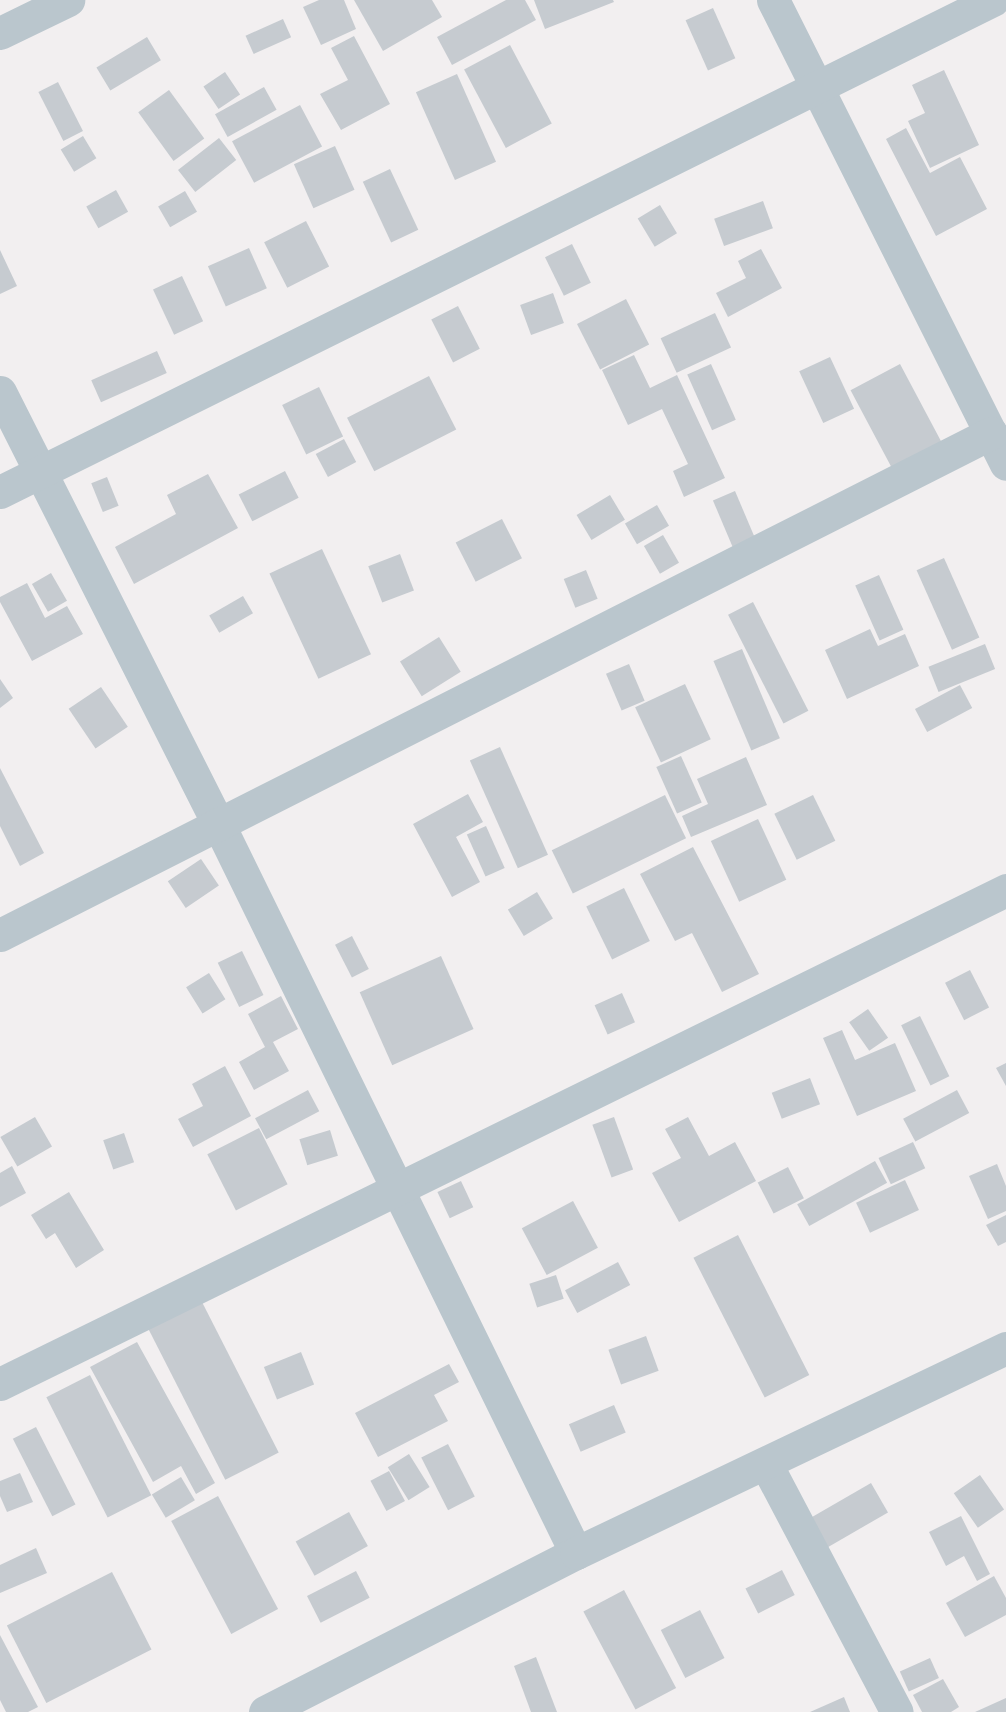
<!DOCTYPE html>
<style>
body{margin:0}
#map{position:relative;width:1006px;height:1712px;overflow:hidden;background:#f2eff0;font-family:"DejaVu Sans",sans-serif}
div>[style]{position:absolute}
.building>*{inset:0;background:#c6cbd0;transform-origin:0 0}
.minor>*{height:33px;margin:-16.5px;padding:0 16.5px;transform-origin:16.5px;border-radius:16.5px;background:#bac6cd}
span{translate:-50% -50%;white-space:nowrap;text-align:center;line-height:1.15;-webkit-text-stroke:4.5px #fff;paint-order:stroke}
</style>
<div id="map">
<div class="building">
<div style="clip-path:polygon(319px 0,344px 0,356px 29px,321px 45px,303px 7px)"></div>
<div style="clip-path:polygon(354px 0,432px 0,442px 17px,383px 51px)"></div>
<div style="clip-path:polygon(506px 0,525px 0,536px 20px,452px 65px,437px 37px)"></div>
<div style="clip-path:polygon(534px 0,613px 0,614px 2px,545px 29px)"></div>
<div style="left:713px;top:8px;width:55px;height:30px;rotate:66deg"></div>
<div style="left:283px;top:19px;width:20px;height:41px;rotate:66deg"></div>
<div style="clip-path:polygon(354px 36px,390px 104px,341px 130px,320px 94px,348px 80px,331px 48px)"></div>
<div style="left:147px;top:37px;width:27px;height:59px;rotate:59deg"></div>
<div style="left:510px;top:45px;width:89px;height:52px;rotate:62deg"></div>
<div style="clip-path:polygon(944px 70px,979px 145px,930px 168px,908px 121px,925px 113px,912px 85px)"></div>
<div style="left:225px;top:72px;width:27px;height:26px;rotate:56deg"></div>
<div style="left:457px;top:74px;width:96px;height:45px;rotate:66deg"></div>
<div style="left:58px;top:82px;width:55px;height:22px;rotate:63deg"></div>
<div style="left:264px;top:87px;width:26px;height:56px;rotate:61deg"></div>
<div style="left:169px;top:90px;width:60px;height:38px;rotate:54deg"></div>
<div style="left:300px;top:105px;width:47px;height:77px;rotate:62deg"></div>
<div style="clip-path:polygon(906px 128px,930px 173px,960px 157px,987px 209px,936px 236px,886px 139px)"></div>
<div style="left:83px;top:136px;width:26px;height:26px;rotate:59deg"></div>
<div style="left:219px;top:138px;width:28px;height:52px;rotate:52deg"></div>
<div style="left:335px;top:146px;width:48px;height:45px;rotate:66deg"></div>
<div style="left:390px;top:169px;width:67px;height:30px;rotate:65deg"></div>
<div style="left:116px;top:190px;width:25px;height:34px;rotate:61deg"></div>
<div style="left:185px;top:191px;width:24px;height:31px;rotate:60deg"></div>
<div style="left:763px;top:201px;width:29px;height:52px;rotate:70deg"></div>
<div style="left:660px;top:205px;width:33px;height:26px;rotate:59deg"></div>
<div style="left:306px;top:221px;width:51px;height:47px;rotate:63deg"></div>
<div style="left:572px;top:244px;width:43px;height:30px;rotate:64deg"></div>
<div style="left:249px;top:248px;width:44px;height:45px;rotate:66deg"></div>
<div style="clip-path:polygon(761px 249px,782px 288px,728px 317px,716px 293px,746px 278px,738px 261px)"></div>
<div style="clip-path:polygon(0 250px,17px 286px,0 294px)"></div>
<div style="left:182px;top:276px;width:50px;height:32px;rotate:65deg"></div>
<div style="left:553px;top:293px;width:32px;height:35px;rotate:70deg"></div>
<div style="left:626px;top:299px;width:51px;height:55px;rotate:63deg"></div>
<div style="left:458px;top:306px;width:48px;height:30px;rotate:63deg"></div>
<div style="left:715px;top:313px;width:38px;height:60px;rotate:65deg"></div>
<div style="left:157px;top:351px;width:24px;height:72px;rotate:66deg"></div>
<div style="clip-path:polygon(634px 355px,650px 388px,677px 375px,725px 478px,684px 497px,673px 471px,688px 464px,662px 409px,628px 425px,602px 370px)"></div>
<div style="left:830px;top:357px;width:57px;height:34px;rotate:65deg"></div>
<div style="left:711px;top:364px;width:61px;height:26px;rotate:66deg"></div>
<div style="left:900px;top:364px;width:88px;height:56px;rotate:62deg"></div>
<div style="left:429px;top:376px;width:60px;height:92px;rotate:63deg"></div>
<div style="left:319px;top:387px;width:55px;height:41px;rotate:64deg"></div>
<div style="left:344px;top:439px;width:26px;height:32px;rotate:62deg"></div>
<div style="left:285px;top:471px;width:30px;height:52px;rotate:63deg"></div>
<div style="clip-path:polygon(208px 474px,238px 528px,134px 584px,115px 547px,176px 514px,167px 495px)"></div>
<div style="left:107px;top:477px;width:31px;height:17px;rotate:68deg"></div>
<div style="left:735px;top:491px;width:56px;height:24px;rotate:67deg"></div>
<div style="left:610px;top:495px;width:29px;height:39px;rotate:59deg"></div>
<div style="left:657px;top:505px;width:24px;height:37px;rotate:60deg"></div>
<div style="left:502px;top:519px;width:44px;height:52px;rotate:63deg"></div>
<div style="left:663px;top:535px;width:32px;height:22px;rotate:60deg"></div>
<div style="left:322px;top:549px;width:116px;height:58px;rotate:65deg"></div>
<div style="left:400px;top:554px;width:39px;height:34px;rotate:69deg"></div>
<div style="left:944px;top:558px;width:87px;height:30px;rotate:66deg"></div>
<div style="left:586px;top:570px;width:31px;height:24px;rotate:68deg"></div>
<div style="left:51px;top:573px;width:32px;height:22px;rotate:60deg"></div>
<div style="left:879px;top:575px;width:60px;height:26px;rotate:66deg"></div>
<div style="clip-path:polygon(27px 583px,45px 618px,67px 606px,83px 634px,32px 661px,0 602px,0 597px)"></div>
<div style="left:243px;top:596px;width:20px;height:39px;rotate:60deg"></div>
<div style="left:753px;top:602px;width:122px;height:28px;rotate:63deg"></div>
<div style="clip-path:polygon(870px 629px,878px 646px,905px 634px,919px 666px,847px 699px,825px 650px)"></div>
<div style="left:439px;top:637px;width:41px;height:46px;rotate:58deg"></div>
<div style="left:985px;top:644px;width:27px;height:61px;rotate:68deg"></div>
<div style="left:742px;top:649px;width:97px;height:31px;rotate:67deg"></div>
<div style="left:629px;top:664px;width:40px;height:25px;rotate:67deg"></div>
<div style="clip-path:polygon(0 679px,13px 698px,0 708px)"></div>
<div style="left:685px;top:684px;width:61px;height:55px;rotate:65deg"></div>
<div style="left:960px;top:685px;width:26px;height:51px;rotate:62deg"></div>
<div style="left:101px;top:687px;width:48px;height:39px;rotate:56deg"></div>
<div style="left:500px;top:747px;width:118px;height:33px;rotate:66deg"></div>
<div style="left:681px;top:756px;width:51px;height:27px;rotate:66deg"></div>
<div style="clip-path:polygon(746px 757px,767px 805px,691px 837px,682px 816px,708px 804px,697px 779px)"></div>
<div style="clip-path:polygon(0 768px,44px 853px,20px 866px,0 826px)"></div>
<div style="clip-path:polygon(468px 794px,483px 822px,456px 837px,480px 882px,452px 897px,413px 824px)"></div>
<div style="left:665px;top:795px;width:48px;height:126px;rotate:64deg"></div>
<div style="left:813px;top:795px;width:51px;height:43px;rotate:64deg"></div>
<div style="left:758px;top:819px;width:67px;height:52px;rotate:65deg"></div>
<div style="left:486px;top:826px;width:46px;height:21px;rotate:66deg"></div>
<div style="clip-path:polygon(693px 847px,759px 974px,722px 992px,692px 933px,675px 941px,640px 874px)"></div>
<div style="left:201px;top:859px;width:32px;height:40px;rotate:56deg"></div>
<div style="left:624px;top:888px;width:59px;height:42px;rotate:64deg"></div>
<div style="left:537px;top:892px;width:31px;height:34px;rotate:59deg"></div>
<div style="left:352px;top:936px;width:37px;height:19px;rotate:63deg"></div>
<div style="left:242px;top:951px;width:49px;height:27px;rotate:64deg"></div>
<div style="left:441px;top:956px;width:80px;height:89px;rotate:66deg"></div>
<div style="left:970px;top:970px;width:42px;height:28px;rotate:63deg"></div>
<div style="left:209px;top:973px;width:31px;height:27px;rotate:58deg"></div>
<div style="left:622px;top:993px;width:32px;height:30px;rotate:66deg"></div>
<div style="clip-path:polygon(281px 996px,298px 1029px,273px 1042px,289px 1071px,254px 1090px,239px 1062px,265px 1047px,248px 1014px)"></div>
<div style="left:868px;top:1009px;width:35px;height:23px;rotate:55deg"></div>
<div style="left:920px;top:1016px;width:67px;height:21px;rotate:64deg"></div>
<div style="clip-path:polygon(842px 1030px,855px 1060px,895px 1043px,916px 1091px,857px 1116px,823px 1038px)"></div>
<div style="clip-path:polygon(1006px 1063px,1006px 1086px,996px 1068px)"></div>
<div style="clip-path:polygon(225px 1066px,251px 1116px,193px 1147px,178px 1119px,203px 1106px,192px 1084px)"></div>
<div style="left:810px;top:1078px;width:28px;height:41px;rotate:69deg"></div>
<div style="left:308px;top:1090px;width:24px;height:60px;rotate:62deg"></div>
<div style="left:957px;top:1090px;width:26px;height:61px;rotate:62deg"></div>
<div style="left:35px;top:1117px;width:34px;height:40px;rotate:60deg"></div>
<div style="left:614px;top:1117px;width:56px;height:23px;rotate:70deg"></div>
<div style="clip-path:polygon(688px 1117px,709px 1156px,735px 1142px,756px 1181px,679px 1222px,652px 1173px,681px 1158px,665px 1129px)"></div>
<div style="left:259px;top:1128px;width:63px;height:58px;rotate:63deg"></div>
<div style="left:330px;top:1130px;width:27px;height:32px;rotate:73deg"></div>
<div style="left:124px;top:1133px;width:31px;height:22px;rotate:71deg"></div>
<div style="left:913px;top:1142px;width:29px;height:38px;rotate:65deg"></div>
<div style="left:875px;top:1161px;width:25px;height:89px;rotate:61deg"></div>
<div style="clip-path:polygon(997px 1164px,1006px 1186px,1006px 1211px,988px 1219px,969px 1176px)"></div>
<div style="clip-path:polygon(12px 1166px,26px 1193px,0 1207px,0 1173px)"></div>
<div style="left:788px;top:1167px;width:35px;height:34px;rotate:63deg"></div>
<div style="left:905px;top:1180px;width:33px;height:54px;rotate:65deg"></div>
<div style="left:461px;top:1181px;width:29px;height:26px;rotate:65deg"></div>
<div style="clip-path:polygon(69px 1192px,104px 1250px,76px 1268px,55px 1233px,46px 1239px,31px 1215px)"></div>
<div style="left:573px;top:1201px;width:53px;height:58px;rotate:62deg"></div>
<div style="clip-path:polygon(1006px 1215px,1006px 1242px,998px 1246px,986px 1225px)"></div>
<div style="left:738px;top:1235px;width:157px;height:50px;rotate:63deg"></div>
<div style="left:618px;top:1262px;width:26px;height:60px;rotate:62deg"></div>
<div style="left:556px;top:1275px;width:25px;height:28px;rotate:72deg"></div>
<div style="left:202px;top:1302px;width:169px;height:60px;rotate:63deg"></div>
<div style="left:646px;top:1336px;width:37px;height:40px;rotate:70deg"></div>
<div style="clip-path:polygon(137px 1342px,215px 1483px,196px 1494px,181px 1466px,153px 1482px,90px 1367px)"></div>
<div style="left:301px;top:1352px;width:35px;height:40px;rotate:68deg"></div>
<div style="clip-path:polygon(449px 1364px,459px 1382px,434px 1395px,448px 1421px,378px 1457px,355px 1413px)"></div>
<div style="left:90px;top:1375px;width:135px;height:49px;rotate:63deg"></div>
<div style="left:614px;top:1405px;width:30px;height:49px;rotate:67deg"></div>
<div style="left:36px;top:1427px;width:87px;height:26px;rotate:63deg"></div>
<div style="left:448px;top:1444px;width:59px;height:30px;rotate:63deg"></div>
<div style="left:409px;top:1454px;width:39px;height:25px;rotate:58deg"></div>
<div style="left:389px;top:1471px;width:34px;height:21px;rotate:62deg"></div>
<div style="clip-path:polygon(20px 1473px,33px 1502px,7px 1512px,0 1496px,0 1481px)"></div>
<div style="left:980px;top:1475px;width:42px;height:32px;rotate:55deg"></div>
<div style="left:181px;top:1477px;width:27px;height:34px;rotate:59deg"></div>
<div style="left:871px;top:1483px;width:34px;height:75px;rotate:60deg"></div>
<div style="left:218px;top:1496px;width:128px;height:53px;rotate:62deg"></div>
<div style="left:349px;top:1512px;width:39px;height:61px;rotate:61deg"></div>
<div style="clip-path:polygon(961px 1516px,990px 1574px,977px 1581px,964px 1556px,946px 1566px,929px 1532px)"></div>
<div style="clip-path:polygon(36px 1548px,47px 1573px,0 1593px,0 1565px)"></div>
<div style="left:782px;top:1570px;width:28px;height:41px;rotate:63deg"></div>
<div style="left:356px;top:1571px;width:30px;height:55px;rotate:63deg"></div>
<div style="left:112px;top:1572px;width:87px;height:118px;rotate:63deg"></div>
<div style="clip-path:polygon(994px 1576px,1006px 1598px,1006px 1615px,965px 1637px,946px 1603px)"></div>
<div style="left:624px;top:1590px;width:111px;height:46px;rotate:62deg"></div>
<div style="left:700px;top:1610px;width:54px;height:44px;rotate:63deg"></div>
<div style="clip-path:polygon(0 1635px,38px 1707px,28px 1712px,6px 1712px,0 1700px)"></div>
<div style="clip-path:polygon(536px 1657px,557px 1712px,531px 1712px,514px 1666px)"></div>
<div style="left:930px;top:1658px;width:22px;height:33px;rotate:66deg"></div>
<div style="clip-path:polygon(943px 1679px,959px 1707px,951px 1712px,922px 1712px,913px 1695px)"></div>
<div style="clip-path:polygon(844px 1697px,850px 1712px,810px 1712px)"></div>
<div style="clip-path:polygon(1006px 1698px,1006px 1712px,975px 1712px)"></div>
</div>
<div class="minor">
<div style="left:773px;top:0;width:519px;rotate:63.34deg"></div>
<div style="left:0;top:33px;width:76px;rotate:-25.9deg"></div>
<div style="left:0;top:392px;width:483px;rotate:63.2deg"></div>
<div style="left:218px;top:823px;width:813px;rotate:63.88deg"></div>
<div style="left:0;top:492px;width:1108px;rotate:-26.36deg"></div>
<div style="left:0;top:935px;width:1111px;rotate:-26.86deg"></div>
<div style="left:0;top:1384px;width:1121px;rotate:-26.15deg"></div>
<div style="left:766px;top:1464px;width:280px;rotate:62.2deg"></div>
<div style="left:265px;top:1712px;width:349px;rotate:-27.1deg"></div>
<div style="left:576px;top:1553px;width:476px;rotate:-25.5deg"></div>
</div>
</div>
